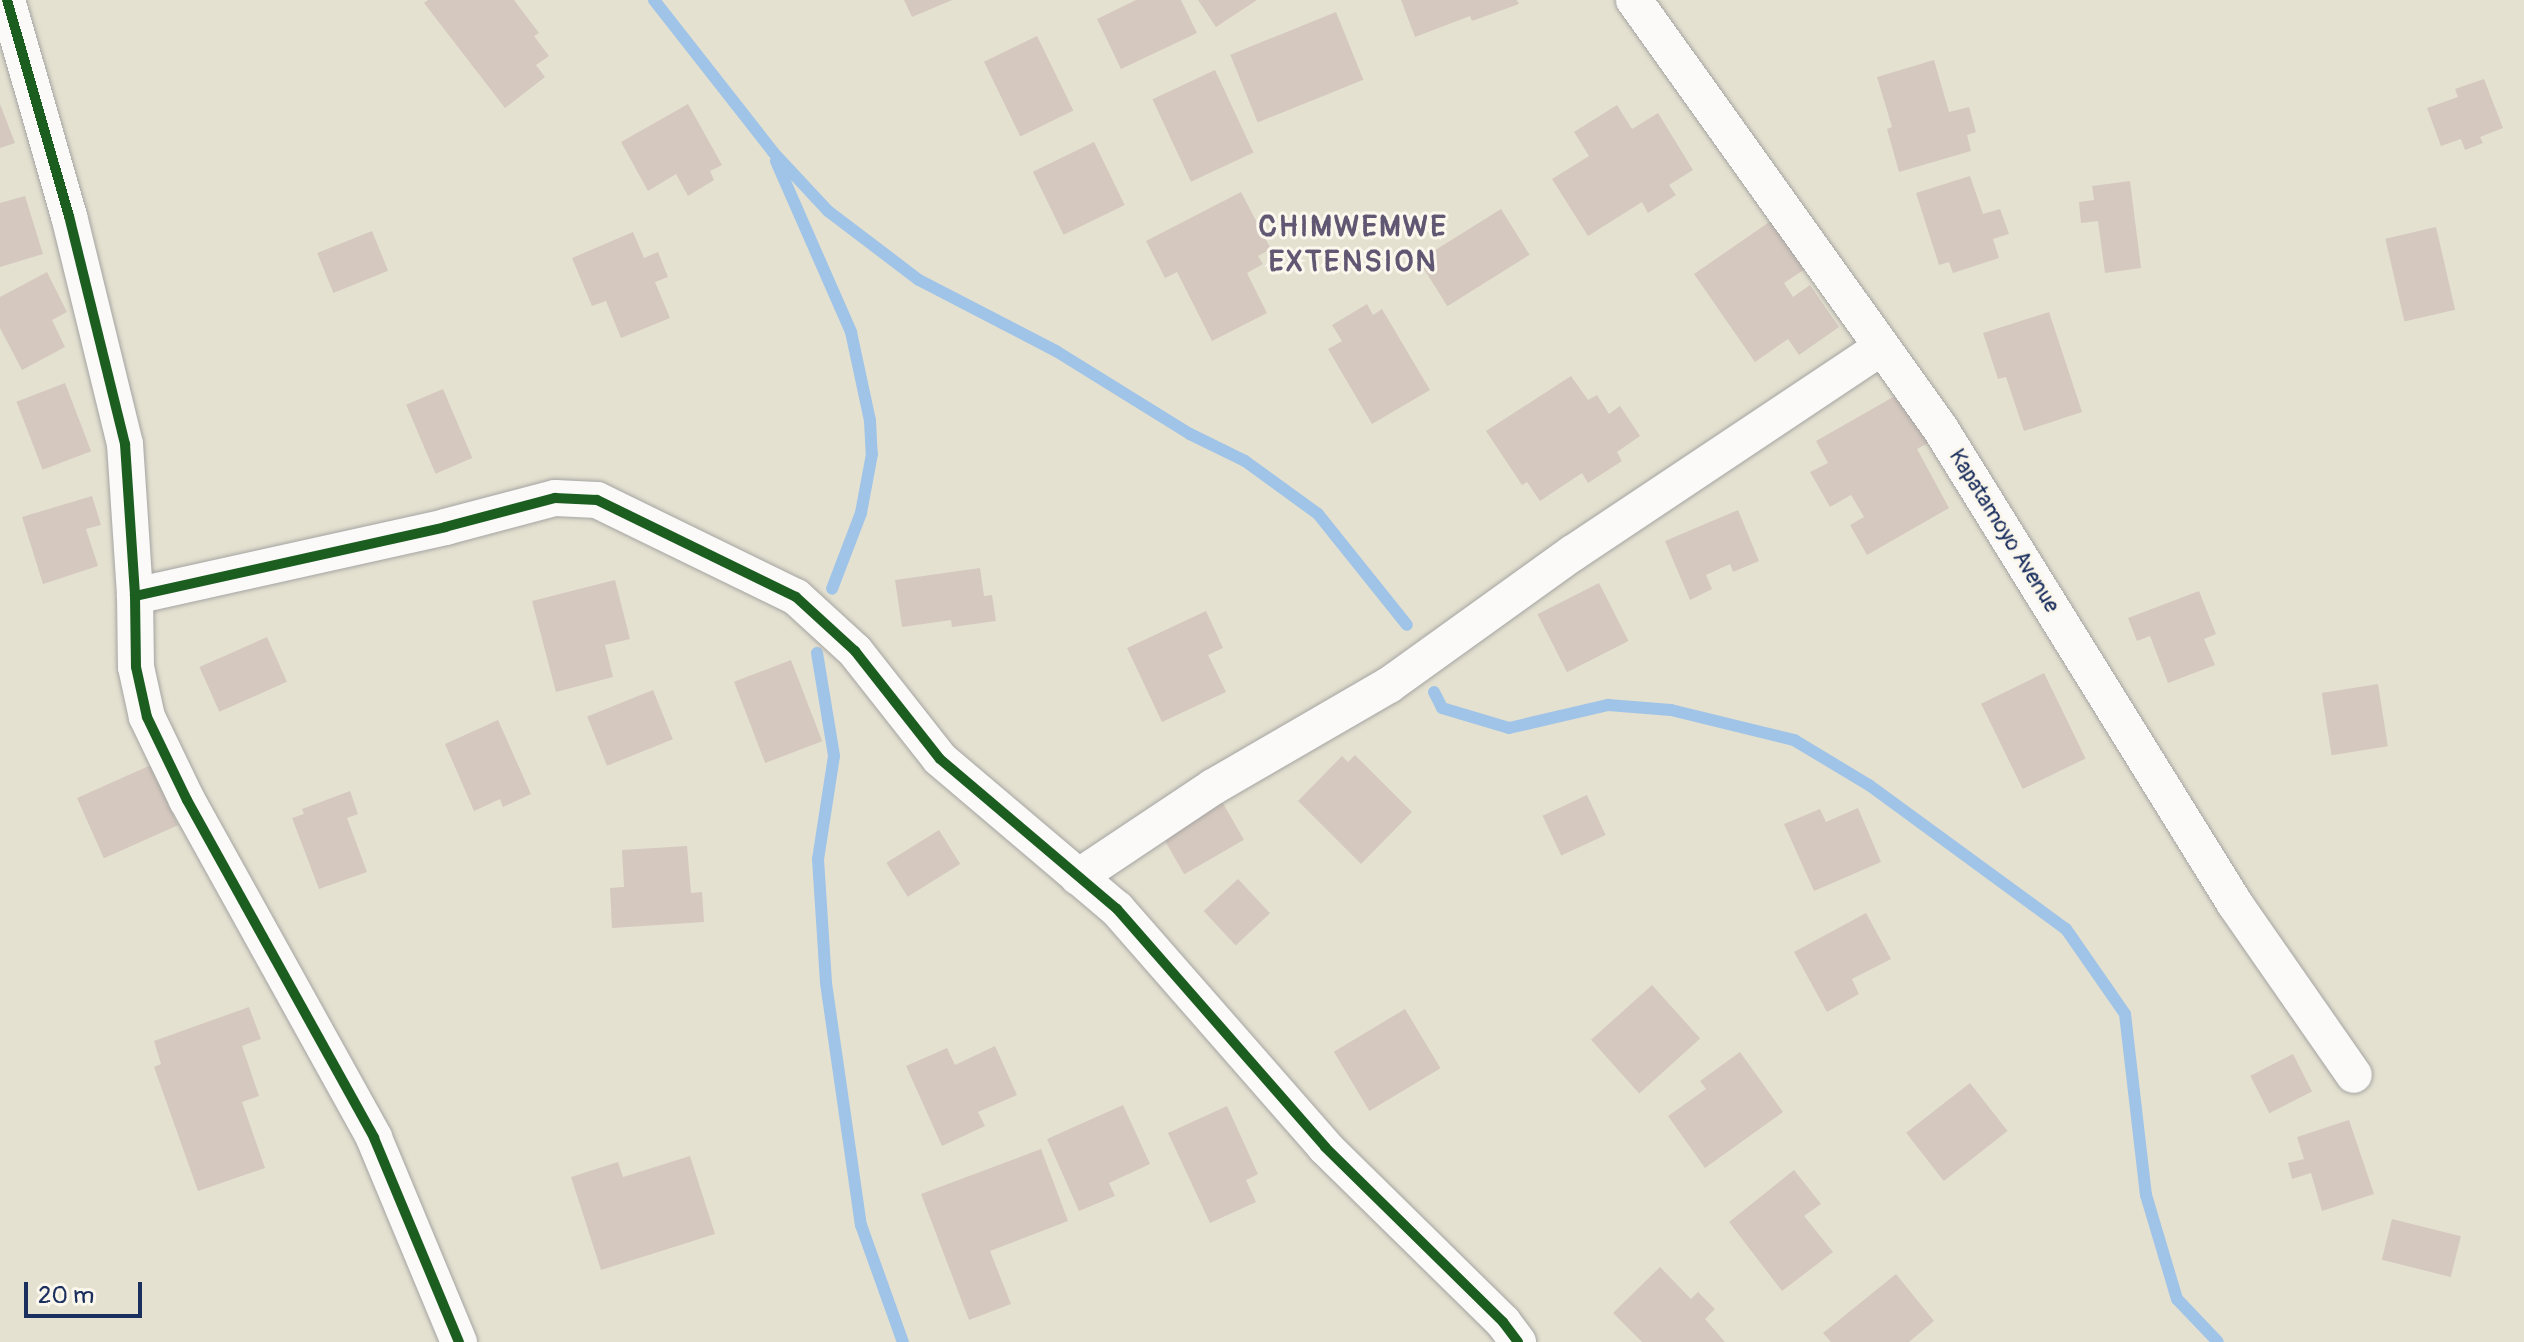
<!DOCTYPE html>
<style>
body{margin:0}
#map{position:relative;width:2524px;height:1342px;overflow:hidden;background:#e5e1d1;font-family:Pangolin,sans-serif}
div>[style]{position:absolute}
.stream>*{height:12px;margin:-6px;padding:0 6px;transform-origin:6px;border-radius:6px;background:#a0c4e7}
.building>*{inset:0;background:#d5c8bf;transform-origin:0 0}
.roads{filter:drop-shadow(0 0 2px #a4a4a1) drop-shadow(0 0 2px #a4a4a1)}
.minor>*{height:36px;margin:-18px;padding:0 18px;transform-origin:18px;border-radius:18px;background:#fbfaf8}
.cycleway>*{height:10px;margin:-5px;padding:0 5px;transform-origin:5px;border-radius:5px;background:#1b5e20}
span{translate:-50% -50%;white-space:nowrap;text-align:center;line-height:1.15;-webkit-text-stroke:6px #fbf7ec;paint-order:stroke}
.street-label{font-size:22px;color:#1b2f5e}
.district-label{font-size:30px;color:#605773;font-weight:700;letter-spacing:2px}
.scale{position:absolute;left:24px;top:1282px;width:118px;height:36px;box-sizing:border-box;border:4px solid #1b2f5e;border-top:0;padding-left:10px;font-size:24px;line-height:28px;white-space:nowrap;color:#1b2f5e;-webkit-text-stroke:6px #fbf7ec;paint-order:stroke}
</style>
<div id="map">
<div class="stream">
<div style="left:654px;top:0;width:193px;rotate:51.9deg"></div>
<div style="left:773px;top:152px;width:81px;rotate:47deg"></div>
<div style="left:828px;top:211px;width:114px;rotate:37.2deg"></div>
<div style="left:919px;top:280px;width:154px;rotate:27.4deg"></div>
<div style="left:1056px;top:351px;width:158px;rotate:31.8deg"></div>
<div style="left:1190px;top:434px;width:61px;rotate:26.1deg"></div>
<div style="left:1245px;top:461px;width:90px;rotate:36deg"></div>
<div style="left:1318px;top:514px;width:142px;rotate:51.3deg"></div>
<div style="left:776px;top:161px;width:187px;rotate:66.3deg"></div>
<div style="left:851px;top:332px;width:91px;rotate:77.9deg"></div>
<div style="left:870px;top:421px;width:33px;rotate:87deg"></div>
<div style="left:872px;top:454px;width:60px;rotate:100.6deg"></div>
<div style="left:861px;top:513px;width:81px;rotate:110.9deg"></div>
<div style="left:817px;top:653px;width:104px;rotate:80.6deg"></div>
<div style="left:834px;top:756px;width:104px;rotate:98.8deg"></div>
<div style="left:818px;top:859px;width:124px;rotate:86.3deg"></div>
<div style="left:826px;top:983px;width:245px;rotate:81.8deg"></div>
<div style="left:861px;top:1225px;width:124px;rotate:70.3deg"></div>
<div style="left:1434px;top:692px;width:18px;rotate:63deg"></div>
<div style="left:1442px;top:708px;width:70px;rotate:16.6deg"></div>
<div style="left:1509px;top:728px;width:102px;rotate:-13.1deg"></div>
<div style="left:1608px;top:705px;width:63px;rotate:4.5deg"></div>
<div style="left:1671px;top:710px;width:127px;rotate:13.7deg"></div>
<div style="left:1794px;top:740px;width:87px;rotate:31deg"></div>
<div style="left:1869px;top:785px;width:244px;rotate:36.2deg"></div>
<div style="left:2066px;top:929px;width:103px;rotate:55.2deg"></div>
<div style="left:2125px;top:1014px;width:182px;rotate:83.4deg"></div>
<div style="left:2146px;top:1195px;width:109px;rotate:73.4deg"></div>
<div style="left:2177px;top:1299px;width:59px;rotate:46.4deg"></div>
</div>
<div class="building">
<div style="clip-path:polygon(428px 0,514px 0,539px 33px,534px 36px,549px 56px,536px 65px,545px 77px,505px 108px,424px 3px)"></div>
<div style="clip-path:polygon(904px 0,952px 0,912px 17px)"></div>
<div style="clip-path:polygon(1136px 0,1181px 0,1197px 33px,1121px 69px,1097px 19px)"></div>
<div style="clip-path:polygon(1198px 0,1257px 0,1216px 27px)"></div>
<div style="clip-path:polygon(1401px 0,1517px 0,1519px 4px,1472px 21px,1470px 16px,1415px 37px)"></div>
<div style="left:1336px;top:12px;width:73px;height:114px;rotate:68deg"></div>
<div style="left:1037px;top:36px;width:83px;height:59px;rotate:64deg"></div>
<div style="clip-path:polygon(1934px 60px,1949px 112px,1969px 107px,1976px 132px,1967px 135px,1971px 151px,1899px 172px,1887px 129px,1892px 127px,1877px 77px)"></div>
<div style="left:1215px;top:70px;width:91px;height:69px;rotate:65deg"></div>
<div style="clip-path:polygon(2484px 79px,2503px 128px,2480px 137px,2483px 143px,2465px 150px,2461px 139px,2441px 146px,2427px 108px,2458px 97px,2455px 89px)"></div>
<div style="clip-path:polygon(0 104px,15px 143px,0 148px)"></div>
<div style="clip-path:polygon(688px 104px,722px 165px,710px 171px,714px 180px,688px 196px,676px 174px,648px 191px,621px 142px)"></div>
<div style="clip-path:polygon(1617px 105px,1632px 129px,1658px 113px,1693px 170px,1669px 185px,1676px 195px,1648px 213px,1642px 202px,1588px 236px,1552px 179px,1589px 156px,1574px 132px)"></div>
<div style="left:1094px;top:142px;width:70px;height:68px;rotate:64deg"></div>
<div style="clip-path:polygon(1970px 176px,1983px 214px,2000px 209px,2009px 234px,1993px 239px,1999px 258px,1953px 273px,1949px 262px,1939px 265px,1916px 193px)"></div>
<div style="clip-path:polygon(2130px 181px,2141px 268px,2105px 273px,2098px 221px,2081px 223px,2079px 202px,2094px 200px,2092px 186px)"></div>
<div style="clip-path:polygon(1241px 192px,1271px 249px,1258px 256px,1263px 264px,1247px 273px,1267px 313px,1212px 341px,1177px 272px,1165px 278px,1146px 241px)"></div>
<div style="clip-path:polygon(25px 196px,43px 254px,0 267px,0 203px)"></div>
<div style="left:1501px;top:209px;width:54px;height:97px;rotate:58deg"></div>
<div style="clip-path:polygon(1775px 218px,1808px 267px,1784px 283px,1793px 297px,1810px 285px,1839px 327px,1799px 355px,1788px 339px,1755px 362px,1694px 274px)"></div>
<div style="left:2436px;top:227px;width:85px;height:52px;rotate:77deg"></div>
<div style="left:372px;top:231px;width:43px;height:59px;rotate:68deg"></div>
<div style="clip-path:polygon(633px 232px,644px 258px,658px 252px,668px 277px,655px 282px,670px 318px,621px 338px,606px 301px,592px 306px,572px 258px)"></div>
<div style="clip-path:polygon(47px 272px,67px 312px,52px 320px,65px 347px,22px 370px,0 328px,0 297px)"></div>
<div style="clip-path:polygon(1367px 304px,1373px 315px,1382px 309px,1430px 390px,1372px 424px,1328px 349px,1342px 341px,1332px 325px)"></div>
<div style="clip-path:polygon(2049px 312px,2082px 412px,2024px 431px,2006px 377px,1998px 379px,1983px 333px)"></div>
<div style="clip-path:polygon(1571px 376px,1588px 400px,1597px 395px,1609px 414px,1620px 406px,1640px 436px,1617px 452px,1622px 461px,1588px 483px,1582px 473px,1540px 501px,1527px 482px,1522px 485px,1486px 431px)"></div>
<div style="left:65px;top:383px;width:73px;height:52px;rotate:69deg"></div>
<div style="left:443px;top:389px;width:75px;height:40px;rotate:67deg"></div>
<div style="clip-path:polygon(1902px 392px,1930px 442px,1917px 449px,1949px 508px,1867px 555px,1850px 525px,1864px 517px,1851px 495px,1830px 507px,1810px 472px,1828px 463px,1816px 441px)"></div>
<div style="clip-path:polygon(92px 496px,101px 525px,86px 529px,98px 566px,43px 584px,22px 517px)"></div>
<div style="clip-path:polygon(1738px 510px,1759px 561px,1733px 572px,1730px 564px,1706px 575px,1712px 589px,1690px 600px,1665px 541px)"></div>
<div style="clip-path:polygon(980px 568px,984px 596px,992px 595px,996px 621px,952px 627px,951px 620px,902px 627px,895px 580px)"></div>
<div style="clip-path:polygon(615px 580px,630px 639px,605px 645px,613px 677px,556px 692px,532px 601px)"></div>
<div style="left:1599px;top:583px;width:65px;height:69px;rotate:63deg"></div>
<div style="clip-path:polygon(2199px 591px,2216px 634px,2204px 639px,2215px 665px,2168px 683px,2150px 636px,2137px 641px,2128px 618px)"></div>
<div style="clip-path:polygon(1206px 611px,1223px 648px,1208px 655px,1226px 692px,1162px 722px,1127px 648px)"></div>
<div style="left:267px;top:637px;width:49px;height:74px;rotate:66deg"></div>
<div style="left:791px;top:660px;width:87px;height:61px;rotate:69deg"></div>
<div style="left:2044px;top:673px;width:95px;height:70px;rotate:64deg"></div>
<div style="left:2378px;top:684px;width:63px;height:57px;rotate:81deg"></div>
<div style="left:653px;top:690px;width:53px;height:71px;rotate:68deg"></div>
<div style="clip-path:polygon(498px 720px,531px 794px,503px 807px,500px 799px,474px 811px,445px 744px)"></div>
<div style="clip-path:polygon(1355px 755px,1412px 812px,1361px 864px,1298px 801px,1342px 756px,1348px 762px)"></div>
<div style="left:151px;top:765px;width:66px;height:81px;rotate:66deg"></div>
<div style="clip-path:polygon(350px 791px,358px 814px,347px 818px,367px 872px,319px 889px,292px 818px,304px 814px,302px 809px)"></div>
<div style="left:1587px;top:795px;width:44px;height:49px;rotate:65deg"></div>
<div style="left:1221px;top:800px;width:46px;height:69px;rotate:60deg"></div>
<div style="clip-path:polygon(1858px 808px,1881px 862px,1814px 891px,1784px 824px,1820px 809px,1826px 822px)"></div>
<div style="left:939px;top:830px;width:40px;height:62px;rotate:58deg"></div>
<div style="clip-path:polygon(687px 846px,691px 893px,702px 892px,704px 922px,612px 928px,610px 888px,624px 887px,622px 850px)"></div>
<div style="left:1238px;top:879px;width:47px;height:47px;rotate:47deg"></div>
<div style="clip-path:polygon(1866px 913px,1891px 959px,1852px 979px,1859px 994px,1827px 1012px,1794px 952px)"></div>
<div style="left:1652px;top:985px;width:72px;height:82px;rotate:48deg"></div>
<div style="clip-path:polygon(249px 1007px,261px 1039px,242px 1046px,259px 1096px,242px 1102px,265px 1168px,198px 1191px,154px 1067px,161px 1064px,154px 1041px)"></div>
<div style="left:1405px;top:1009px;width:69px;height:83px;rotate:59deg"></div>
<div style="clip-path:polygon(995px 1046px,1017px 1095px,978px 1112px,985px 1126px,942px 1146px,906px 1066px,947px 1048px,955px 1065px)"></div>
<div style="clip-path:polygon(1740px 1052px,1783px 1112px,1705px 1168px,1668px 1116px,1706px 1089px,1700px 1081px)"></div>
<div style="left:2293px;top:1054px;width:42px;height:48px;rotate:63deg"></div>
<div style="left:1970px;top:1083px;width:61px;height:81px;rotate:52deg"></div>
<div style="clip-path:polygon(1123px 1105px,1150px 1164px,1109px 1183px,1115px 1196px,1079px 1211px,1047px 1139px)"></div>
<div style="clip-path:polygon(1227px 1106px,1258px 1174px,1246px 1180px,1256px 1202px,1210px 1223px,1168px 1133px)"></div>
<div style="clip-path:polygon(2349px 1120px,2374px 1194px,2322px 1211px,2311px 1173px,2292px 1179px,2288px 1163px,2304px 1159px,2297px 1137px)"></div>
<div style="clip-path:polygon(1041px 1149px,1068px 1221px,990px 1251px,1011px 1304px,969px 1320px,921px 1194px)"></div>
<div style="clip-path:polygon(690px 1156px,715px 1234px,601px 1270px,571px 1177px,618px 1162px,623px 1177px)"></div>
<div style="clip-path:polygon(1794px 1170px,1821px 1204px,1804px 1216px,1833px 1252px,1782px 1291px,1729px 1222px)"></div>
<div style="left:2392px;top:1219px;width:71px;height:42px;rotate:14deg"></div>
<div style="clip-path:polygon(1660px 1267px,1691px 1299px,1698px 1292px,1715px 1309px,1705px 1319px,1725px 1342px,1642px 1342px,1613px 1313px)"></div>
<div style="clip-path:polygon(1896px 1274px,1934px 1321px,1909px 1342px,1831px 1342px,1823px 1333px)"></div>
</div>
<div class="roads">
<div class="minor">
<div style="left:7px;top:0;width:225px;rotate:74deg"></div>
<div style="left:69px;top:216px;width:235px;rotate:76.2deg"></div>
<div style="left:125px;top:444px;width:152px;rotate:86.2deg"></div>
<div style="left:135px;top:596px;width:71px;rotate:89.2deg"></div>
<div style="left:136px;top:667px;width:51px;rotate:77.6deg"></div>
<div style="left:147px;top:717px;width:92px;rotate:64.3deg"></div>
<div style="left:187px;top:800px;width:386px;rotate:61deg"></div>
<div style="left:374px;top:1138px;width:221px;rotate:67.4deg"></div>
<div style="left:1634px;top:0;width:526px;rotate:54.44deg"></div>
<div style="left:1940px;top:428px;width:560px;rotate:58.21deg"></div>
<div style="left:2235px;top:904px;width:208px;rotate:55.2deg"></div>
<div style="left:135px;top:596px;width:318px;rotate:-12.5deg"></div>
<div style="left:445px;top:527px;width:114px;rotate:-14.8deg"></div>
<div style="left:555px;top:498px;width:42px;rotate:2.7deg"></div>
<div style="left:597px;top:500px;width:221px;rotate:26deg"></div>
<div style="left:796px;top:597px;width:80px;rotate:42.5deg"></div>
<div style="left:855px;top:651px;width:137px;rotate:51.8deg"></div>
<div style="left:940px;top:759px;width:232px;rotate:40.3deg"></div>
<div style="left:1117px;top:909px;width:316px;rotate:48.8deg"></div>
<div style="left:1325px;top:1147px;width:250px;rotate:44.5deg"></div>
<div style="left:1503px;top:1322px;width:25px;rotate:53deg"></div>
<div style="left:1078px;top:877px;width:162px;rotate:-33.7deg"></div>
<div style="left:1213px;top:787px;width:203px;rotate:-30.1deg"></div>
<div style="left:1389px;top:685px;width:226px;rotate:-35.7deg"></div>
<div style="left:1573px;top:553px;width:371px;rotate:-33.7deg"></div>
</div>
</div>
<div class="cycleway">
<div style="left:7px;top:0;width:225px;rotate:74deg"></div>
<div style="left:69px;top:216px;width:235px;rotate:76.2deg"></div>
<div style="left:125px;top:444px;width:152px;rotate:86.2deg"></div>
<div style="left:135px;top:596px;width:71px;rotate:89.2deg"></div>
<div style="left:136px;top:667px;width:51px;rotate:77.6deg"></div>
<div style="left:147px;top:717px;width:92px;rotate:64.3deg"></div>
<div style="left:187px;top:800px;width:386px;rotate:61deg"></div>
<div style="left:374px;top:1138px;width:221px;rotate:67.4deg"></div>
<div style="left:135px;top:596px;width:318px;rotate:-12.5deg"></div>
<div style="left:445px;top:527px;width:114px;rotate:-14.8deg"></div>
<div style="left:555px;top:498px;width:42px;rotate:2.7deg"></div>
<div style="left:597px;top:500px;width:221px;rotate:26deg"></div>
<div style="left:796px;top:597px;width:80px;rotate:42.5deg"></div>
<div style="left:855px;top:651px;width:137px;rotate:51.8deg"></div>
<div style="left:940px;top:759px;width:232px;rotate:40.3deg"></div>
<div style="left:1117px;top:909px;width:316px;rotate:48.8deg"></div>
<div style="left:1325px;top:1147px;width:250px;rotate:44.5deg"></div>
<div style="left:1503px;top:1322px;width:25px;rotate:53deg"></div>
</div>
<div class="street-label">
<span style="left:2004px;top:531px;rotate:58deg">Kapatamoyo Avenue</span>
</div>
<div class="district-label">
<span style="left:1353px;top:244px">CHIMWEMWE<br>EXTENSION</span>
</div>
<div class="scale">20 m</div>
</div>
